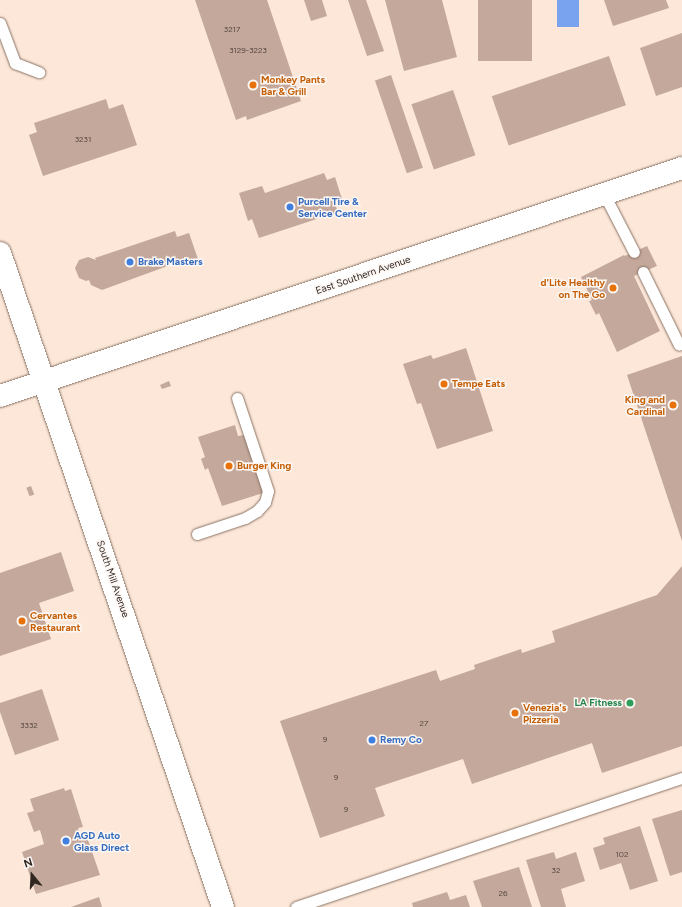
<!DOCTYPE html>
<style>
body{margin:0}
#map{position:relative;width:682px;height:907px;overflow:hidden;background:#fce7d9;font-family:Figtree,sans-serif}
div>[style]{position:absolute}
.water>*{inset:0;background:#79a2ef;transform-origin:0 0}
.building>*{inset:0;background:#c3a89b;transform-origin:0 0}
.roads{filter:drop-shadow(0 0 1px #897263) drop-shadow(0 0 1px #897263)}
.lane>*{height:11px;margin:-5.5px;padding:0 5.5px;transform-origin:5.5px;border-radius:5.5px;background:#fff}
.secondary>*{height:22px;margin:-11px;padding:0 11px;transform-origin:11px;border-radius:11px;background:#fff}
.dots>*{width:11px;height:11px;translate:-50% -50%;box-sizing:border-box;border:2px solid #fdf7f4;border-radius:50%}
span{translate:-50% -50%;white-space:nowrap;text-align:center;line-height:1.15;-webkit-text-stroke:3px #fdf7f4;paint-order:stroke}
.number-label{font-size:8px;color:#564740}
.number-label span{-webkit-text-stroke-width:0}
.food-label{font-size:10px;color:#c56008;font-weight:700}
.left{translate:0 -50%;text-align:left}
.right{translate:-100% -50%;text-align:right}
.shop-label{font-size:10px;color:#366cbe;font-weight:700}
.street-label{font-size:10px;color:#312721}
.leisure-label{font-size:10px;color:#27864d;font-weight:700}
.north{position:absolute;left:12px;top:855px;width:40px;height:40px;-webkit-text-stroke:3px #fdf7f4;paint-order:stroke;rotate:342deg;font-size:11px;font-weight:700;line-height:16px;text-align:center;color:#312721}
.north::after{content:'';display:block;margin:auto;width:14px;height:18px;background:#312721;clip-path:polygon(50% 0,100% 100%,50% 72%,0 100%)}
</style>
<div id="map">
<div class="water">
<div style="left:557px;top:0;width:22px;height:27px"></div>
</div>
<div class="building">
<div style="clip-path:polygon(195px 0,267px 0,301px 101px,247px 120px,246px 116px,236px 120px)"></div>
<div style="clip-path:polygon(304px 0,322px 0,327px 16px,311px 21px)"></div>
<div style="clip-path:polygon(348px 0,366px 0,384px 51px,367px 56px)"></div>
<div style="clip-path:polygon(385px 0,442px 0,457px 57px,404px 71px)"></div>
<div style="left:478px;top:0;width:54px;height:61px"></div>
<div style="clip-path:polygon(604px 0,666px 0,669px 8px,613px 26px)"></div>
<div style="clip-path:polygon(682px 33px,682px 87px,656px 96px,640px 48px)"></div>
<div style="left:609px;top:56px;width:52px;height:124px;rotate:71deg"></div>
<div style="left:391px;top:75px;width:98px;height:17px;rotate:71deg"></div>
<div style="left:453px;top:90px;width:69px;height:44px;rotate:71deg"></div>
<div style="clip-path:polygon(106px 99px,109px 109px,123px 104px,137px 145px,43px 176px,29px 135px,37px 132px,34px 123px)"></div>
<div style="clip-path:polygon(324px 173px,327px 180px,335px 177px,342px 199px,334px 201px,338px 212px,259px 238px,252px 219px,248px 221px,239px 193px,262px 186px,265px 193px)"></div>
<div style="clip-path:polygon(175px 231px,177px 237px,189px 233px,198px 259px,185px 263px,184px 260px,102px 290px,91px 285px,89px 280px,86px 281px,79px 278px,75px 268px,79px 260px,88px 257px,96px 260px,95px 258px)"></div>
<div style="clip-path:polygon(647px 246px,657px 266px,634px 276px,660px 331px,617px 352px,599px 313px,596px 315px,589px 301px,592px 300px,581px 277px,624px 255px,625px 256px)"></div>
<div style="clip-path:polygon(466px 348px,493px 431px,437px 449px,421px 403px,417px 404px,403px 364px,431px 355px,433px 359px)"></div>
<div style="clip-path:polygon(682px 356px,682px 541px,627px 375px)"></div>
<div style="clip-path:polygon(169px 381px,171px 386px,162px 389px,160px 385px)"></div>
<div style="clip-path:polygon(235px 425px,238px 436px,244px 435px,257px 462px,253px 463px,263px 493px,222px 506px,208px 468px,205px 470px,201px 459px,205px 457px,198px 437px)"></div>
<div style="left:31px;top:486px;width:9px;height:5px;rotate:69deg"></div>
<div style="clip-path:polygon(61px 552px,74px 591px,39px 603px,51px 639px,0 656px,0 573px)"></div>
<div style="clip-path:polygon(682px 566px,682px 746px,602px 773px,592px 743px,472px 784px,463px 759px,375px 788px,385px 816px,320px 838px,280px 721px,436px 670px,440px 681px,475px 669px,474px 665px,521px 649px,522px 653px,555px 642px,552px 631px,657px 595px)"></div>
<div style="clip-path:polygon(42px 689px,59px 740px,15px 755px,0 712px,0 703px)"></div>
<div style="clip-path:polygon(64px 788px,65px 791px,71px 789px,83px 827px,78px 828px,81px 839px,87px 837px,100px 875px,36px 894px,22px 852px,44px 844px,40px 830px,34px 832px,27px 813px,34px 811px,30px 799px)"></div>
<div style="clip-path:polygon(682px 810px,682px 872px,670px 876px,652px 819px)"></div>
<div style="clip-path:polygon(640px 826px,658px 881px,630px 890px,621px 863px,600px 870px,593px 848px,605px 844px,603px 838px)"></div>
<div style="clip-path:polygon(554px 852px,556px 859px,576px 852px,585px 881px,561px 889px,566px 907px,541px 907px,526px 860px)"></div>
<div style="clip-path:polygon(519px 867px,532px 907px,482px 907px,473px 881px)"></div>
<div style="clip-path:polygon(447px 892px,450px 900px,466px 895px,470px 907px,413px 907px,412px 903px)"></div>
<div style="clip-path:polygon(99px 897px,102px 907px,71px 907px)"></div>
</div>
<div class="roads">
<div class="lane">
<div style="left:0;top:23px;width:43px;rotate:69.4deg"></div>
<div style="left:15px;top:63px;width:26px;rotate:21deg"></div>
<div style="left:604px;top:194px;width:65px;rotate:62.7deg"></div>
<div style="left:643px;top:272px;width:81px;rotate:63.7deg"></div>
<div style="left:197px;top:534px;width:51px;rotate:-18.4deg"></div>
<div style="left:245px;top:518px;width:14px;rotate:-30deg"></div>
<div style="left:257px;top:511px;width:12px;rotate:-48deg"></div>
<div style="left:265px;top:502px;width:11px;rotate:-75deg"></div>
<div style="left:268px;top:491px;width:98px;rotate:-108.4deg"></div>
<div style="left:296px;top:907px;width:407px;rotate:-18.5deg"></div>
</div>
<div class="secondary">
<div style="left:0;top:253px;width:691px;rotate:71.17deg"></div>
<div style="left:0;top:396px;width:719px;rotate:-18.49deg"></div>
</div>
</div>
<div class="dots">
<div style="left:253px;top:85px;background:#e8710a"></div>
<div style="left:290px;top:207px;background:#3f7fe0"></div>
<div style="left:130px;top:262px;background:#3f7fe0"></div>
<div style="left:613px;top:288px;background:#e8710a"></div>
<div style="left:444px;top:384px;background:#e8710a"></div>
<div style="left:673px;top:405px;background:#e8710a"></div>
<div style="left:229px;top:466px;background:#e8710a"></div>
<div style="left:22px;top:621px;background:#e8710a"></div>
<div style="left:630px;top:703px;background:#2e9e5b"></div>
<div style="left:515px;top:713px;background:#e8710a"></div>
<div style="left:372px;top:740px;background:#3f7fe0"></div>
<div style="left:66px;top:841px;background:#3f7fe0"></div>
</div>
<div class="number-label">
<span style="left:232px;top:30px">3217</span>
<span style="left:248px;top:51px">3129-3223</span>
<span style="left:83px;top:140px">3231</span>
<span style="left:424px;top:724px">27</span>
<span style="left:29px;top:726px">3332</span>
<span style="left:325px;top:740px">9</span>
<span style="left:336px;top:778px">9</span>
<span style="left:346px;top:810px">9</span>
<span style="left:622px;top:855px">102</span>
<span style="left:556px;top:871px">32</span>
<span style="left:503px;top:894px">26</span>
</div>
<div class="food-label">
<span class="left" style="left:261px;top:85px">Monkey Pants<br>Bar &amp; Grill</span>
<span class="right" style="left:605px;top:288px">d'Lite Healthy<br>on The Go</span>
<span class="left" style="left:452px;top:384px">Tempe Eats</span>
<span class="right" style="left:665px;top:405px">King and<br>Cardinal</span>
<span class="left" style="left:237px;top:466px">Burger King</span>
<span class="left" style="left:30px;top:621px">Cervantes<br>Restaurant</span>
<span class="left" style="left:523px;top:713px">Venezia's<br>Pizzeria</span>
</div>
<div class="shop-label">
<span class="left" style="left:298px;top:207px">Purcell Tire &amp;<br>Service Center</span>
<span class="left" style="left:138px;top:262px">Brake Masters</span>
<span class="left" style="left:380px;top:740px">Remy Co</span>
<span class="left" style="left:74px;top:841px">AGD Auto<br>Glass Direct</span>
</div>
<div class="street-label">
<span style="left:363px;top:275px;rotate:-19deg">East Southern Avenue</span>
<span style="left:113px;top:579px;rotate:71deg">South Mill Avenue</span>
</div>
<div class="leisure-label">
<span class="right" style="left:622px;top:703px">LA Fitness</span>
</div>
<div class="north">N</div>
</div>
